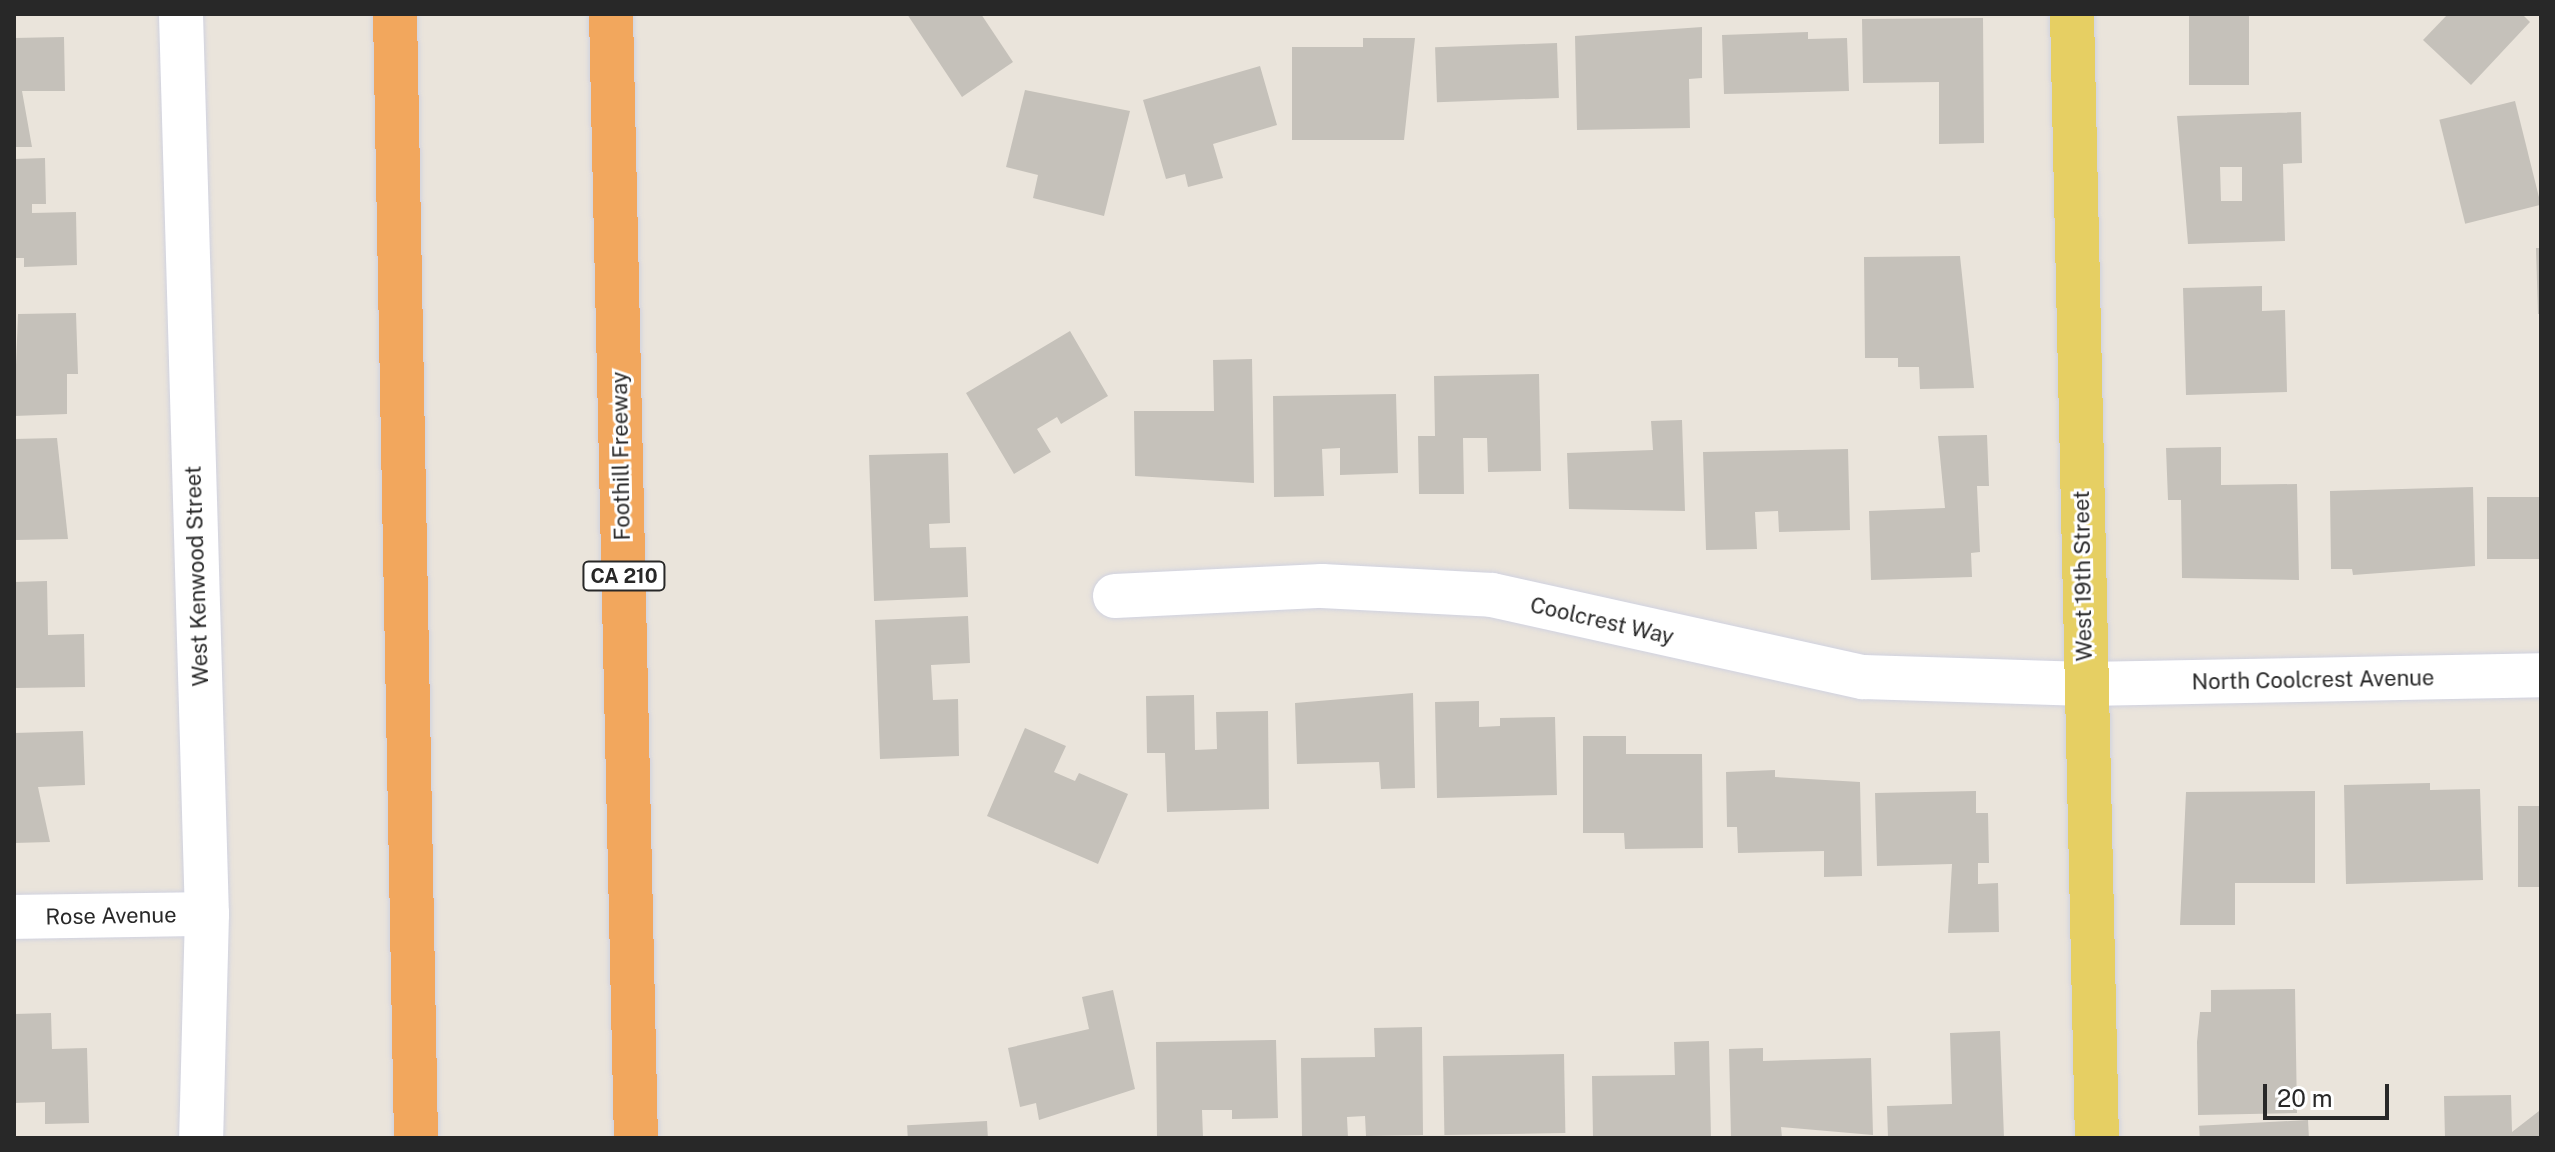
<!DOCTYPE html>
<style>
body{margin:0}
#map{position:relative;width:2555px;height:1152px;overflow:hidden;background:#eae4db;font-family:"Public Sans",sans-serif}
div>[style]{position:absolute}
.building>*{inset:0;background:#c5c1ba;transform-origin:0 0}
.roads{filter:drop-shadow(0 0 2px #d0d2e0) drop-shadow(0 0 2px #d0d2e0)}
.minor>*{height:44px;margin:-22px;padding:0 22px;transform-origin:22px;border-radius:22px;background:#fff}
.major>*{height:44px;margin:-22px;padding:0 22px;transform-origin:22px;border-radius:22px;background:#e6cf63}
.highway>*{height:44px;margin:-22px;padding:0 22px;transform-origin:22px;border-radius:22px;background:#f2a75d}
span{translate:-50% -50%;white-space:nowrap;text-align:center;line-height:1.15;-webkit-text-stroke:6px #fff;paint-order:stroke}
.shield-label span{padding:2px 6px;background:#fff;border:2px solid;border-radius:6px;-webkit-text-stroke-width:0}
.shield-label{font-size:20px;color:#282828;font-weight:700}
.street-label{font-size:22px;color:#282828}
.frame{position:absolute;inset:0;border:16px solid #282828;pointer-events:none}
.scale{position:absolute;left:2263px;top:1084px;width:126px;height:36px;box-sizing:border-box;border:4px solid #282828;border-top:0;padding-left:10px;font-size:24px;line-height:28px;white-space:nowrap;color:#282828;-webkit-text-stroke:6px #fff;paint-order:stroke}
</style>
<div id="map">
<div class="building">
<div style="clip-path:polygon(907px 14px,981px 14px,1013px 62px,962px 97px)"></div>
<div style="left:2189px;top:14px;width:60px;height:71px"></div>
<div style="clip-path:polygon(2448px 14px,2522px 14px,2530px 22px,2471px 85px,2423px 40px)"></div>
<div style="clip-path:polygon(1983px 18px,1984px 143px,1939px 144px,1939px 82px,1863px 83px,1862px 19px)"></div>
<div style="clip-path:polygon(1702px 27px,1702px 78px,1689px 79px,1690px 128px,1577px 130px,1575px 36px)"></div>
<div style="clip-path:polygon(1808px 32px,1808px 39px,1847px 38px,1849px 91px,1724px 94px,1722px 35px)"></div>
<div style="clip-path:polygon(64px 37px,65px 91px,22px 91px,32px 147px,14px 147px,14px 38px)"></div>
<div style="clip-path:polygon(1363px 38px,1415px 38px,1404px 140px,1292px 140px,1292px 47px,1363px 47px)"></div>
<div style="left:1557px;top:43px;width:55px;height:122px;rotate:88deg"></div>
<div style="clip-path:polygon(1260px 66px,1277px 125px,1213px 144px,1223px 178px,1188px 187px,1185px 174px,1166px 179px,1143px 100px)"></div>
<div style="clip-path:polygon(1025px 90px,1130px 111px,1104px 216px,1033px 198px,1038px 175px,1006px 167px)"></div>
<div style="left:2515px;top:101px;width:107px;height:78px;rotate:76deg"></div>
<div style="clip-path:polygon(evenodd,2301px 112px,2302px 163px,2283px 164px,2285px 241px,2188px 244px,2177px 116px,2301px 112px,2220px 167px,2242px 167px,2242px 201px,2221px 201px,2220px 167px)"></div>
<div style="clip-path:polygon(45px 158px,46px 204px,32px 204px,32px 213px,76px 212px,77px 265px,24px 267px,24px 258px,14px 258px,14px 159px)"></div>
<div style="clip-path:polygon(2536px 248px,2541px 248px,2541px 314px,2538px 314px)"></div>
<div style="clip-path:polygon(1960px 256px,1974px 388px,1920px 389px,1919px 367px,1898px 367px,1898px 358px,1865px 358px,1864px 257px)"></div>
<div style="clip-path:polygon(2262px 286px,2262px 311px,2285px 310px,2287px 392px,2186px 395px,2183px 288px)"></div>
<div style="clip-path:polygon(76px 313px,78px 374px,67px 374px,67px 414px,14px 416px,18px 314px)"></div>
<div style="clip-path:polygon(1070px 331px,1108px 396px,1061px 424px,1057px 417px,1037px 429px,1051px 452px,1014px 474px,966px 393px)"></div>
<div style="clip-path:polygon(1252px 359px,1254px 483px,1135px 476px,1134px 411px,1214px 411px,1213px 360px)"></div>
<div style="clip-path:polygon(1539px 374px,1541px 471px,1488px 472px,1487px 438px,1463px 438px,1464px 494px,1419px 494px,1418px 436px,1435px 436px,1434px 376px)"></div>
<div style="clip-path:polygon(1396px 394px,1398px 473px,1340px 475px,1340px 448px,1322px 449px,1324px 496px,1274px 497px,1273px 396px)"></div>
<div style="clip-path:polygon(1682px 420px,1685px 511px,1569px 509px,1567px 453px,1653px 450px,1651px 421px)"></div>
<div style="clip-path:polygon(1987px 435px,1989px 486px,1977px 486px,1980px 552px,1971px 553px,1972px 577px,1871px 580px,1869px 511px,1945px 508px,1938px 436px)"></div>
<div style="clip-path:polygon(57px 438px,68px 539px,15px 540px,14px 439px)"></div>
<div style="clip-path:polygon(2221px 447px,2221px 485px,2297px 484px,2299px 580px,2182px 578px,2181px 500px,2168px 500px,2166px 448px)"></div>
<div style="clip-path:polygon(1848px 449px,1850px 530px,1779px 532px,1778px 511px,1755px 512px,1757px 549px,1706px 550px,1703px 452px)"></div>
<div style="clip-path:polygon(948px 453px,950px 523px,929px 524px,930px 548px,966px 547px,968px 597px,874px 601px,869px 455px)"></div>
<div style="clip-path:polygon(2473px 487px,2475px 566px,2353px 575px,2352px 569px,2331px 569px,2330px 491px)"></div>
<div style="left:2541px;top:497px;width:62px;height:54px;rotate:90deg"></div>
<div style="clip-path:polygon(47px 581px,48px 635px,84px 634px,85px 687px,14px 688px,14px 582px)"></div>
<div style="clip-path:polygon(968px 616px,970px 663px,931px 665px,933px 700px,958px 699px,959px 756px,880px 759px,875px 620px)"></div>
<div style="clip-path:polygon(1413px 693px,1415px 788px,1381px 789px,1379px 762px,1297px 764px,1295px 703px)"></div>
<div style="clip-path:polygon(1194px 695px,1195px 750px,1217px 749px,1216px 712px,1268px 711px,1269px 809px,1167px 812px,1165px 753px,1147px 753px,1146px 696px)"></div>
<div style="clip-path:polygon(1479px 701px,1479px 727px,1500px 726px,1500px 718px,1555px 717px,1557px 795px,1437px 798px,1435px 702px)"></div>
<div style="clip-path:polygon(1025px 728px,1066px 746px,1054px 772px,1075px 781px,1079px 773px,1128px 794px,1098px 864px,987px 816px)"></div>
<div style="clip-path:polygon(83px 731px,85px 785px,38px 787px,50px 842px,14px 843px,14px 733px)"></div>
<div style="clip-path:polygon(1583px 736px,1626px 736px,1626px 754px,1702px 754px,1703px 848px,1625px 849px,1624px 833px,1583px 833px)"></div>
<div style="clip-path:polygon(1775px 770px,1775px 777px,1860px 782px,1862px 876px,1824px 877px,1824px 851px,1738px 853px,1737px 827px,1727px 827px,1726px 772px)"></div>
<div style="clip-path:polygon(2430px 783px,2430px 790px,2480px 789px,2483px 880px,2346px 884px,2344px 785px)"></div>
<div style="clip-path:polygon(1976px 791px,1976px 813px,1988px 813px,1989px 863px,1978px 863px,1978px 884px,1998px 883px,1999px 932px,1948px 933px,1952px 864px,1877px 866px,1875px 793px)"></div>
<div style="clip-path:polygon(2315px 791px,2315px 883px,2235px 883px,2235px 925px,2180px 925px,2186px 792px)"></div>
<div style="left:2541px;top:806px;width:81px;height:23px;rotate:90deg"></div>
<div style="clip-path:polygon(2295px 989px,2297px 1113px,2198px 1115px,2197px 1042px,2200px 1012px,2211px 1012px,2211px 990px)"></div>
<div style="clip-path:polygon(1113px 990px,1135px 1089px,1039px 1120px,1036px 1103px,1020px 1107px,1008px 1048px,1089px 1029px,1082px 997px)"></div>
<div style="clip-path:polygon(51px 1013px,52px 1049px,87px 1048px,89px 1123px,45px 1124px,45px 1102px,14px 1103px,14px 1014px)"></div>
<div style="clip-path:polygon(1422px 1027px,1423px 1135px,1366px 1136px,1365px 1116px,1347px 1117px,1348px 1138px,1302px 1138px,1301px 1058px,1375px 1057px,1374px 1028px)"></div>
<div style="clip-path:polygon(2000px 1031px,2004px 1138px,1888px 1138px,1887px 1106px,1952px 1104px,1950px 1033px)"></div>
<div style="clip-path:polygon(1276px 1040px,1278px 1118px,1232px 1119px,1232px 1110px,1202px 1110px,1203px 1137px,1157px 1138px,1156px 1042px)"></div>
<div style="clip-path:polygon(1709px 1041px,1711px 1138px,1593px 1138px,1592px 1076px,1675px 1075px,1674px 1042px)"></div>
<div style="clip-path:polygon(1763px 1048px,1763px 1061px,1871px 1058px,1873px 1135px,1781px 1127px,1782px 1138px,1731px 1138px,1729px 1049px)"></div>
<div style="left:1564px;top:1054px;width:79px;height:121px;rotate:89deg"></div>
<div style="clip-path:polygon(2511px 1095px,2512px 1132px,2539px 1111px,2541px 1138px,2445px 1138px,2444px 1096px)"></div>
<div style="left:2308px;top:1120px;width:18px;height:109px;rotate:87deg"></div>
<div style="left:987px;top:1121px;width:17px;height:80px;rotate:87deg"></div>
</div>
<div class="roads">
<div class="minor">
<div style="left:181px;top:14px;width:900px;rotate:88.35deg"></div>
<div style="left:207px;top:914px;width:224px;rotate:91.5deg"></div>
<div style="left:1115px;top:596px;width:207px;rotate:-2.8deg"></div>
<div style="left:1322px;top:586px;width:170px;rotate:3deg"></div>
<div style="left:1492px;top:595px;width:380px;rotate:12.5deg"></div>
<div style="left:1863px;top:677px;width:223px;rotate:1.8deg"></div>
<div style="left:2086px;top:684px;width:455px;rotate:-1.1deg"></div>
<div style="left:14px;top:917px;width:193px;rotate:-0.9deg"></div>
</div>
<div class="major">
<div style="left:2072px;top:14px;width:1124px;rotate:88.73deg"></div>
</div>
<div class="highway">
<div style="left:395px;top:14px;width:1124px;rotate:88.93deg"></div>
<div style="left:611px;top:14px;width:1124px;rotate:88.73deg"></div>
</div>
</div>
<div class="shield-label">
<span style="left:624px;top:576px">CA 210</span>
</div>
<div class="street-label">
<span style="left:621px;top:456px;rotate:-91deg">Foothill Freeway</span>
<span style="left:197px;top:576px;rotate:-92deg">West Kenwood Street</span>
<span style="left:2083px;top:576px;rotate:-91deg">West 19th Street</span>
<span style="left:1602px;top:621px;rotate:13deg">Coolcrest Way</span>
<span style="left:2313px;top:680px;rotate:-1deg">North Coolcrest Avenue</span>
<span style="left:111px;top:916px;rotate:-1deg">Rose Avenue</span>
</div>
<div class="frame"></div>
<div class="scale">20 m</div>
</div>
